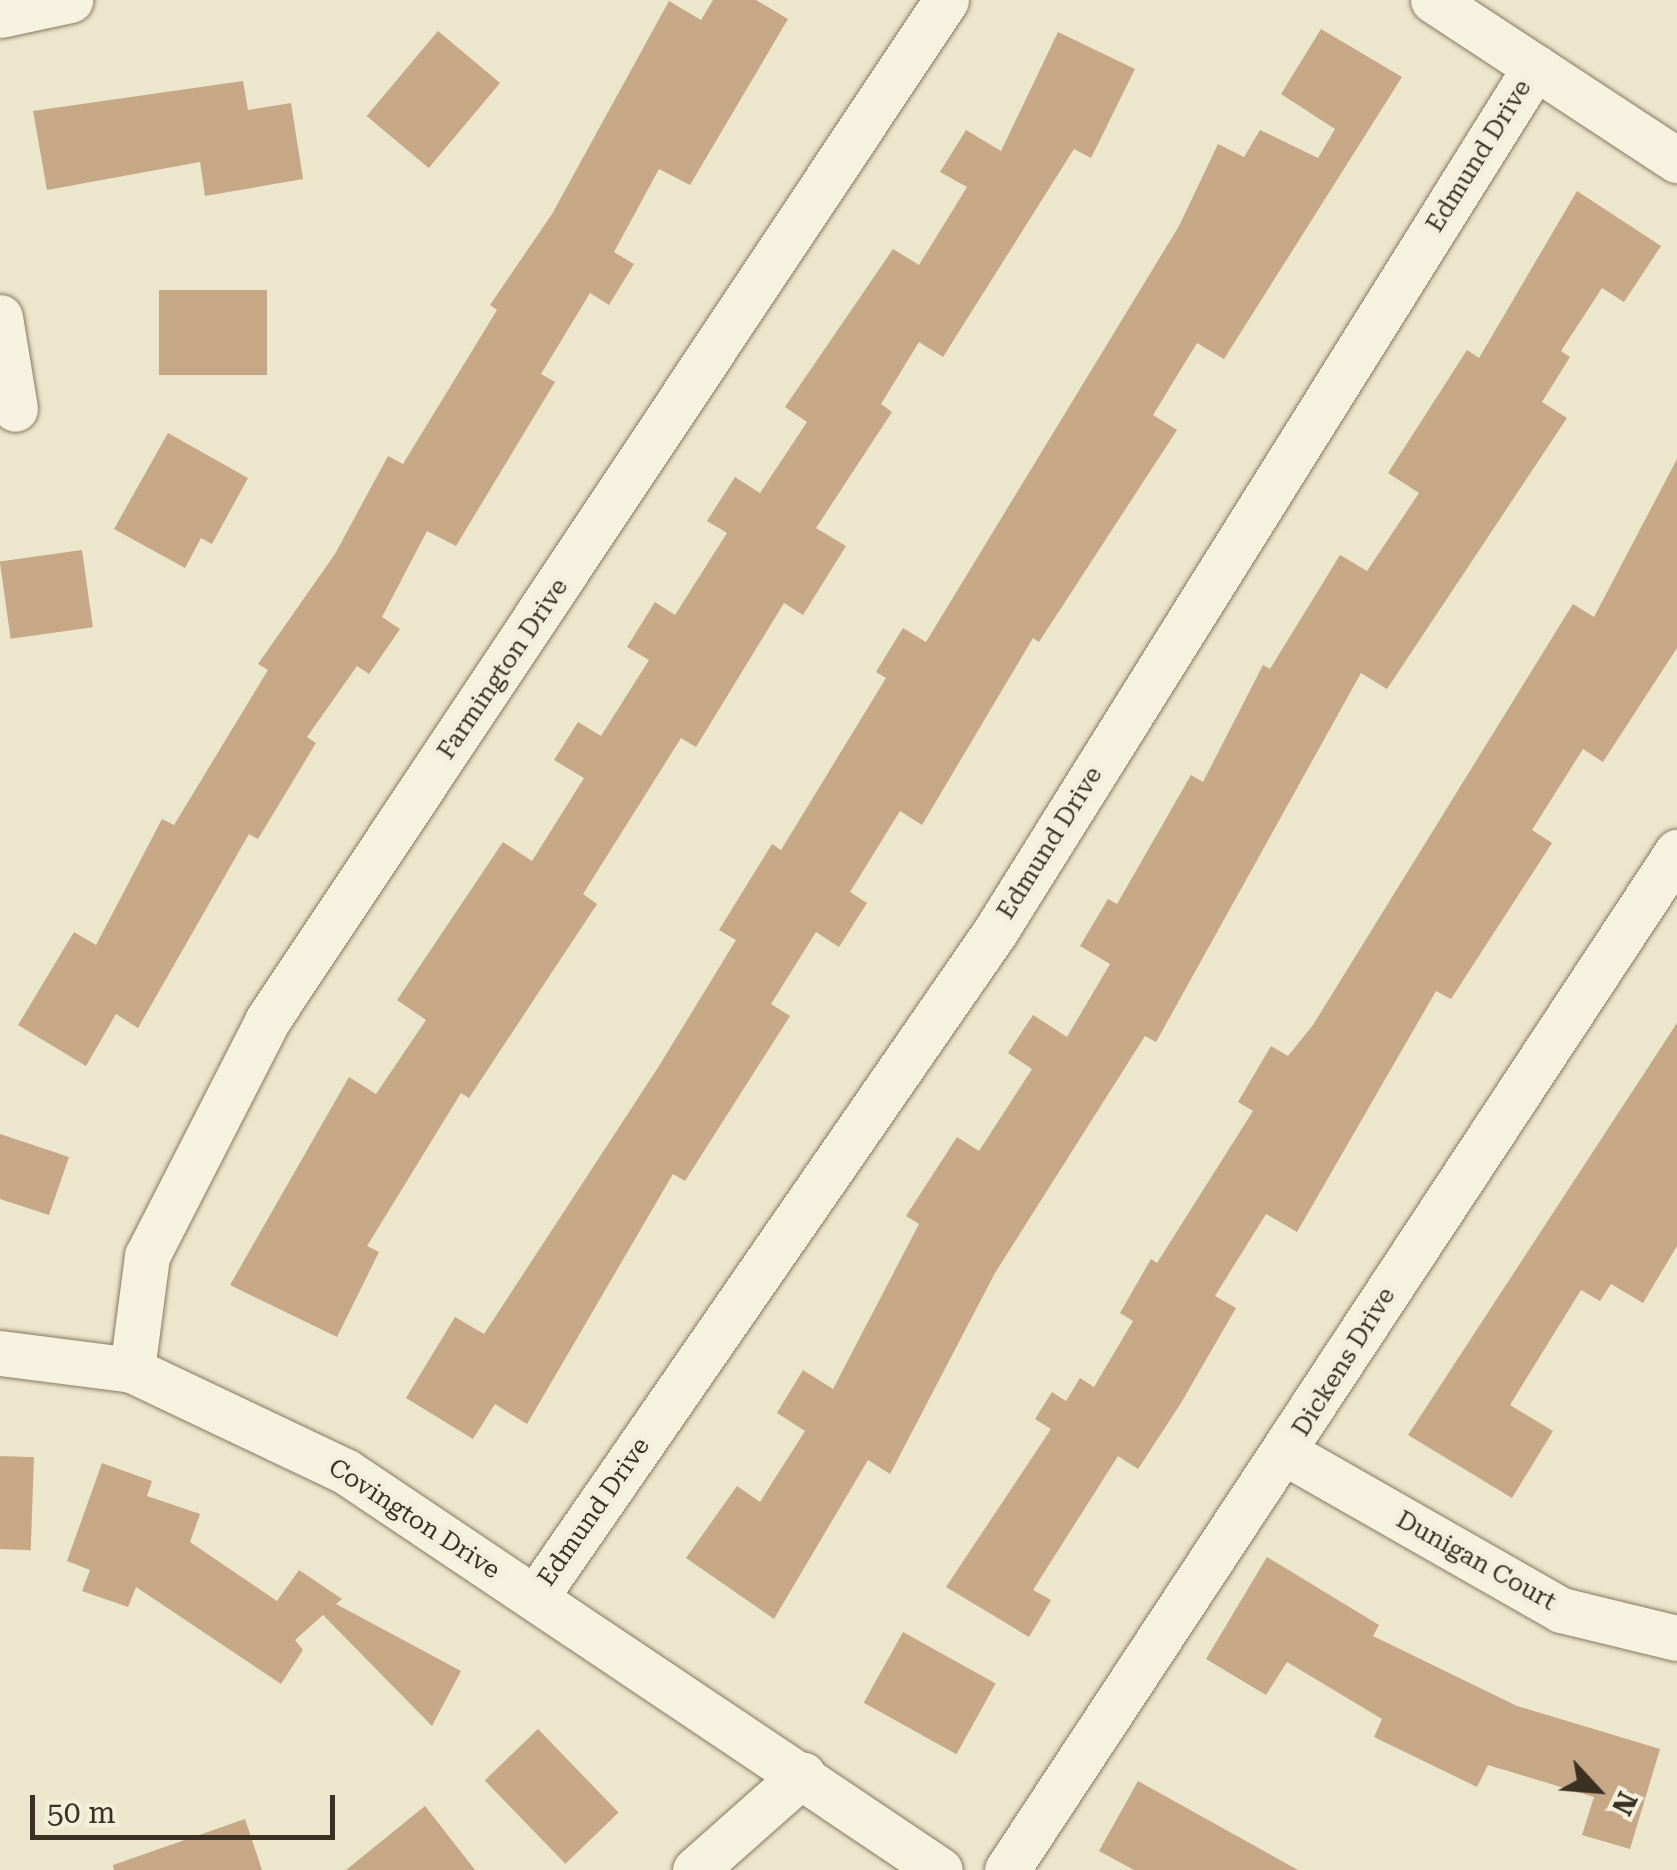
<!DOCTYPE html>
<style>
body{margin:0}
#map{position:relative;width:1677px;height:1870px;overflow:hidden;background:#ece6cc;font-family:"Roboto Serif",serif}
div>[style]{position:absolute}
.building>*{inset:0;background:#c6a886;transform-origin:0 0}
.roads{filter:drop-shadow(0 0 2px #877a61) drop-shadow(0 0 2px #877a61)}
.street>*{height:45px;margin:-22.5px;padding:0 22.5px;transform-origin:22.5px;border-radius:22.5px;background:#f7f2df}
span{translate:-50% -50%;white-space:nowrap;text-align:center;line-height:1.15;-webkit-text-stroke:9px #f4efdb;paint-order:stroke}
.street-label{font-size:25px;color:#3a3123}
.north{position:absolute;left:1547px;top:1740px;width:100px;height:100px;-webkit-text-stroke:8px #f4efdb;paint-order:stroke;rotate:116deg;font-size:28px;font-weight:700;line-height:40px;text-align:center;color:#3a3123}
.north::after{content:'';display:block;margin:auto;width:35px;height:45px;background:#3a3123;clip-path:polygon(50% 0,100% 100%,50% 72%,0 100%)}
.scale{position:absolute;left:30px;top:1795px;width:305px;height:45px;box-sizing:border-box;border:5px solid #3a3123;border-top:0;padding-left:12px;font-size:30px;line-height:35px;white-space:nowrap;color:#3a3123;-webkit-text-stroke:8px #f4efdb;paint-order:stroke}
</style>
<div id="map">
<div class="building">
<div style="clip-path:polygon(713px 0,756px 0,788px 19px,690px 185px,659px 169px,614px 252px,634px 264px,609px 305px,590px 293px,541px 374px,555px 382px,456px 546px,427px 531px,382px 617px,400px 629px,369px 674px,357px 666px,307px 737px,316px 743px,258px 839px,249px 834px,138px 1028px,116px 1014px,86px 1066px,18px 1025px,74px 932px,96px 945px,162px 819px,174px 825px,268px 670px,258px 664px,335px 554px,388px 456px,403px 464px,497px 310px,490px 305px,552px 214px,669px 1px,701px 20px)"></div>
<div style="clip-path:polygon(1321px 29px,1402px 77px,1224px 359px,1197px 343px,1153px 415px,1177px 430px,1039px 642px,1033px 638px,922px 825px,900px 811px,850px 892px,867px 903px,839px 947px,816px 932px,771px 1004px,790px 1016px,685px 1181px,673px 1174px,527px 1424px,495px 1404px,473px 1439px,406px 1398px,455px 1317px,484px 1334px,659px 1066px,736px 940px,719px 930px,772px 844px,781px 850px,886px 678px,876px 672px,903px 628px,926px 642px,1179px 226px,1218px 144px,1244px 157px,1260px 130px,1318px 158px,1335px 129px,1281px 94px)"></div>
<div style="left:438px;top:31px;width:81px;height:111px;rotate:40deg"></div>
<div style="clip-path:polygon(1058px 32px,1135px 69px,1091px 158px,1074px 149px,943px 357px,919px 342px,881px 404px,892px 412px,816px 528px,846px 546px,803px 615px,784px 603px,696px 747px,681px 738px,583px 894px,597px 904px,469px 1098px,461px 1093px,367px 1246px,379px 1252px,337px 1337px,230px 1285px,349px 1077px,376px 1094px,426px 1020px,397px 1000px,503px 842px,532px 861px,584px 778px,554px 760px,578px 722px,601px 736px,649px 660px,627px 647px,655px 602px,675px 615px,727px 533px,707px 521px,735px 477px,760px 493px,807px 422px,785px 407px,893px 249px,919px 265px,967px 187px,940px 172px,966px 130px,1001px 151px)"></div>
<div style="clip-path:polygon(243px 81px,248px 110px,291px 103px,303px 179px,205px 196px,200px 162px,47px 190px,33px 111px)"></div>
<div style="clip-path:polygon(1577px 191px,1661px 246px,1624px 302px,1602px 288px,1561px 351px,1570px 357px,1542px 402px,1567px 418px,1387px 689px,1361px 673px,1156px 1042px,1145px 1036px,995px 1273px,890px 1474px,868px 1460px,774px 1619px,686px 1558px,737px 1486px,760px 1502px,805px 1431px,777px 1413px,803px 1370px,833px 1389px,919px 1224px,906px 1216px,957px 1137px,979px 1151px,1032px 1069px,1008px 1053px,1033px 1015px,1067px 1037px,1110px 964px,1080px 946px,1108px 899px,1117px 904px,1191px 775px,1203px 782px,1263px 665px,1270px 669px,1340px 555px,1367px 571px,1419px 493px,1388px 473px,1467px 350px,1479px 358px)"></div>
<div style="left:159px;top:290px;width:108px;height:85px"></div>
<div style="clip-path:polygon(168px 433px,248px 478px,212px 544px,201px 538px,185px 568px,114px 529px)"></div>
<div style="clip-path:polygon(1677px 459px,1677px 648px,1603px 762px,1583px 749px,1532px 830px,1552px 843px,1451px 999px,1436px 991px,1297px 1232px,1266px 1214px,1215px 1296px,1236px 1308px,1181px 1403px,1138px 1469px,1118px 1456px,1033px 1590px,1051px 1600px,1029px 1637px,946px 1587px,1051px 1429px,1035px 1419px,1052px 1392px,1066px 1401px,1080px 1378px,1094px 1387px,1133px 1321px,1120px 1313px,1151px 1259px,1157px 1263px,1253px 1111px,1238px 1102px,1271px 1046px,1288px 1056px,1313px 1025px,1573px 604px,1594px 617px)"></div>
<div style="left:82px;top:550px;width:78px;height:83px;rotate:82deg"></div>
<div style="clip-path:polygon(1677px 1023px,1677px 1246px,1643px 1303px,1611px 1284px,1600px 1301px,1581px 1290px,1510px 1405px,1553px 1431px,1512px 1498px,1408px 1435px)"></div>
<div style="clip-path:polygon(0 1134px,69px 1157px,49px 1215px,0 1199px)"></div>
<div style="left:0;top:1456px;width:34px;height:93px;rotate:2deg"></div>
<div style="clip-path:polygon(102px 1463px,152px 1481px,147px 1496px,200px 1514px,190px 1542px,277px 1601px,299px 1570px,342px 1599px,336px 1604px,461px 1671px,432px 1726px,323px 1615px,295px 1640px,303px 1650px,281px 1684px,136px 1587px,128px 1607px,82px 1591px,90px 1570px,67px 1561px)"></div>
<div style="clip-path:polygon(1267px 1557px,1379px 1625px,1373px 1636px,1517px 1706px,1660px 1749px,1630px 1849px,1582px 1835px,1594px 1797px,1488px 1765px,1477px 1787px,1374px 1737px,1382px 1719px,1287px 1662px,1266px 1695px,1206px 1659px)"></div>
<div style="left:903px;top:1632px;width:106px;height:81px;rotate:29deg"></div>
<div style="left:538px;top:1729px;width:116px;height:74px;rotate:46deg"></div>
<div style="clip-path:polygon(1138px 1781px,1298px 1870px,1134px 1870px,1099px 1851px)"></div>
<div style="clip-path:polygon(425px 1806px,475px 1870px,346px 1870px)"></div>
<div style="clip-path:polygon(245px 1819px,262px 1870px,114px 1870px,113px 1865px)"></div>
</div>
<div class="roads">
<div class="street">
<div style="left:1433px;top:0;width:292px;rotate:33.3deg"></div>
<div style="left:0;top:15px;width:72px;rotate:-12.1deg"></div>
<div style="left:0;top:317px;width:93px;rotate:80.7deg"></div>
<div style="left:0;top:1353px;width:133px;rotate:7.3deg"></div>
<div style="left:132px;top:1370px;width:236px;rotate:25.4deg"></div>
<div style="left:345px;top:1471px;width:716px;rotate:33.85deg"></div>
<div style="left:132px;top:1370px;width:115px;rotate:-82.5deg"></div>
<div style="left:147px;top:1256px;width:264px;rotate:-62.9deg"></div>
<div style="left:267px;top:1021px;width:1226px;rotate:-56.37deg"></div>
<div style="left:1286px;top:1453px;width:317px;rotate:29.7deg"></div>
<div style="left:1561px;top:1610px;width:119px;rotate:13.6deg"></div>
<div style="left:535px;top:1598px;width:809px;rotate:-55.37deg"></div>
<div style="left:995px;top:932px;width:1020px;rotate:-58.02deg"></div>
<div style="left:695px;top:1870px;width:144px;rotate:-41.6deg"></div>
<div style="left:1007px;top:1870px;width:1219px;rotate:-56.65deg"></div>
</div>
</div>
<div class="street-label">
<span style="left:1479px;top:156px;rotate:-58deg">Edmund Drive</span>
<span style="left:503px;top:669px;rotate:-56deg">Farmington Drive</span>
<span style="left:1050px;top:843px;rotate:-58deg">Edmund Drive</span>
<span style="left:1344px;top:1362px;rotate:-58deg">Dickens Drive</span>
<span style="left:594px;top:1512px;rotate:-55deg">Edmund Drive</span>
<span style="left:414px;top:1519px;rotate:33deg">Covington Drive</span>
<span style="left:1476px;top:1561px;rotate:29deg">Dunigan Court</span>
</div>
<div class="north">N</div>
<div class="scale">50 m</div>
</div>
